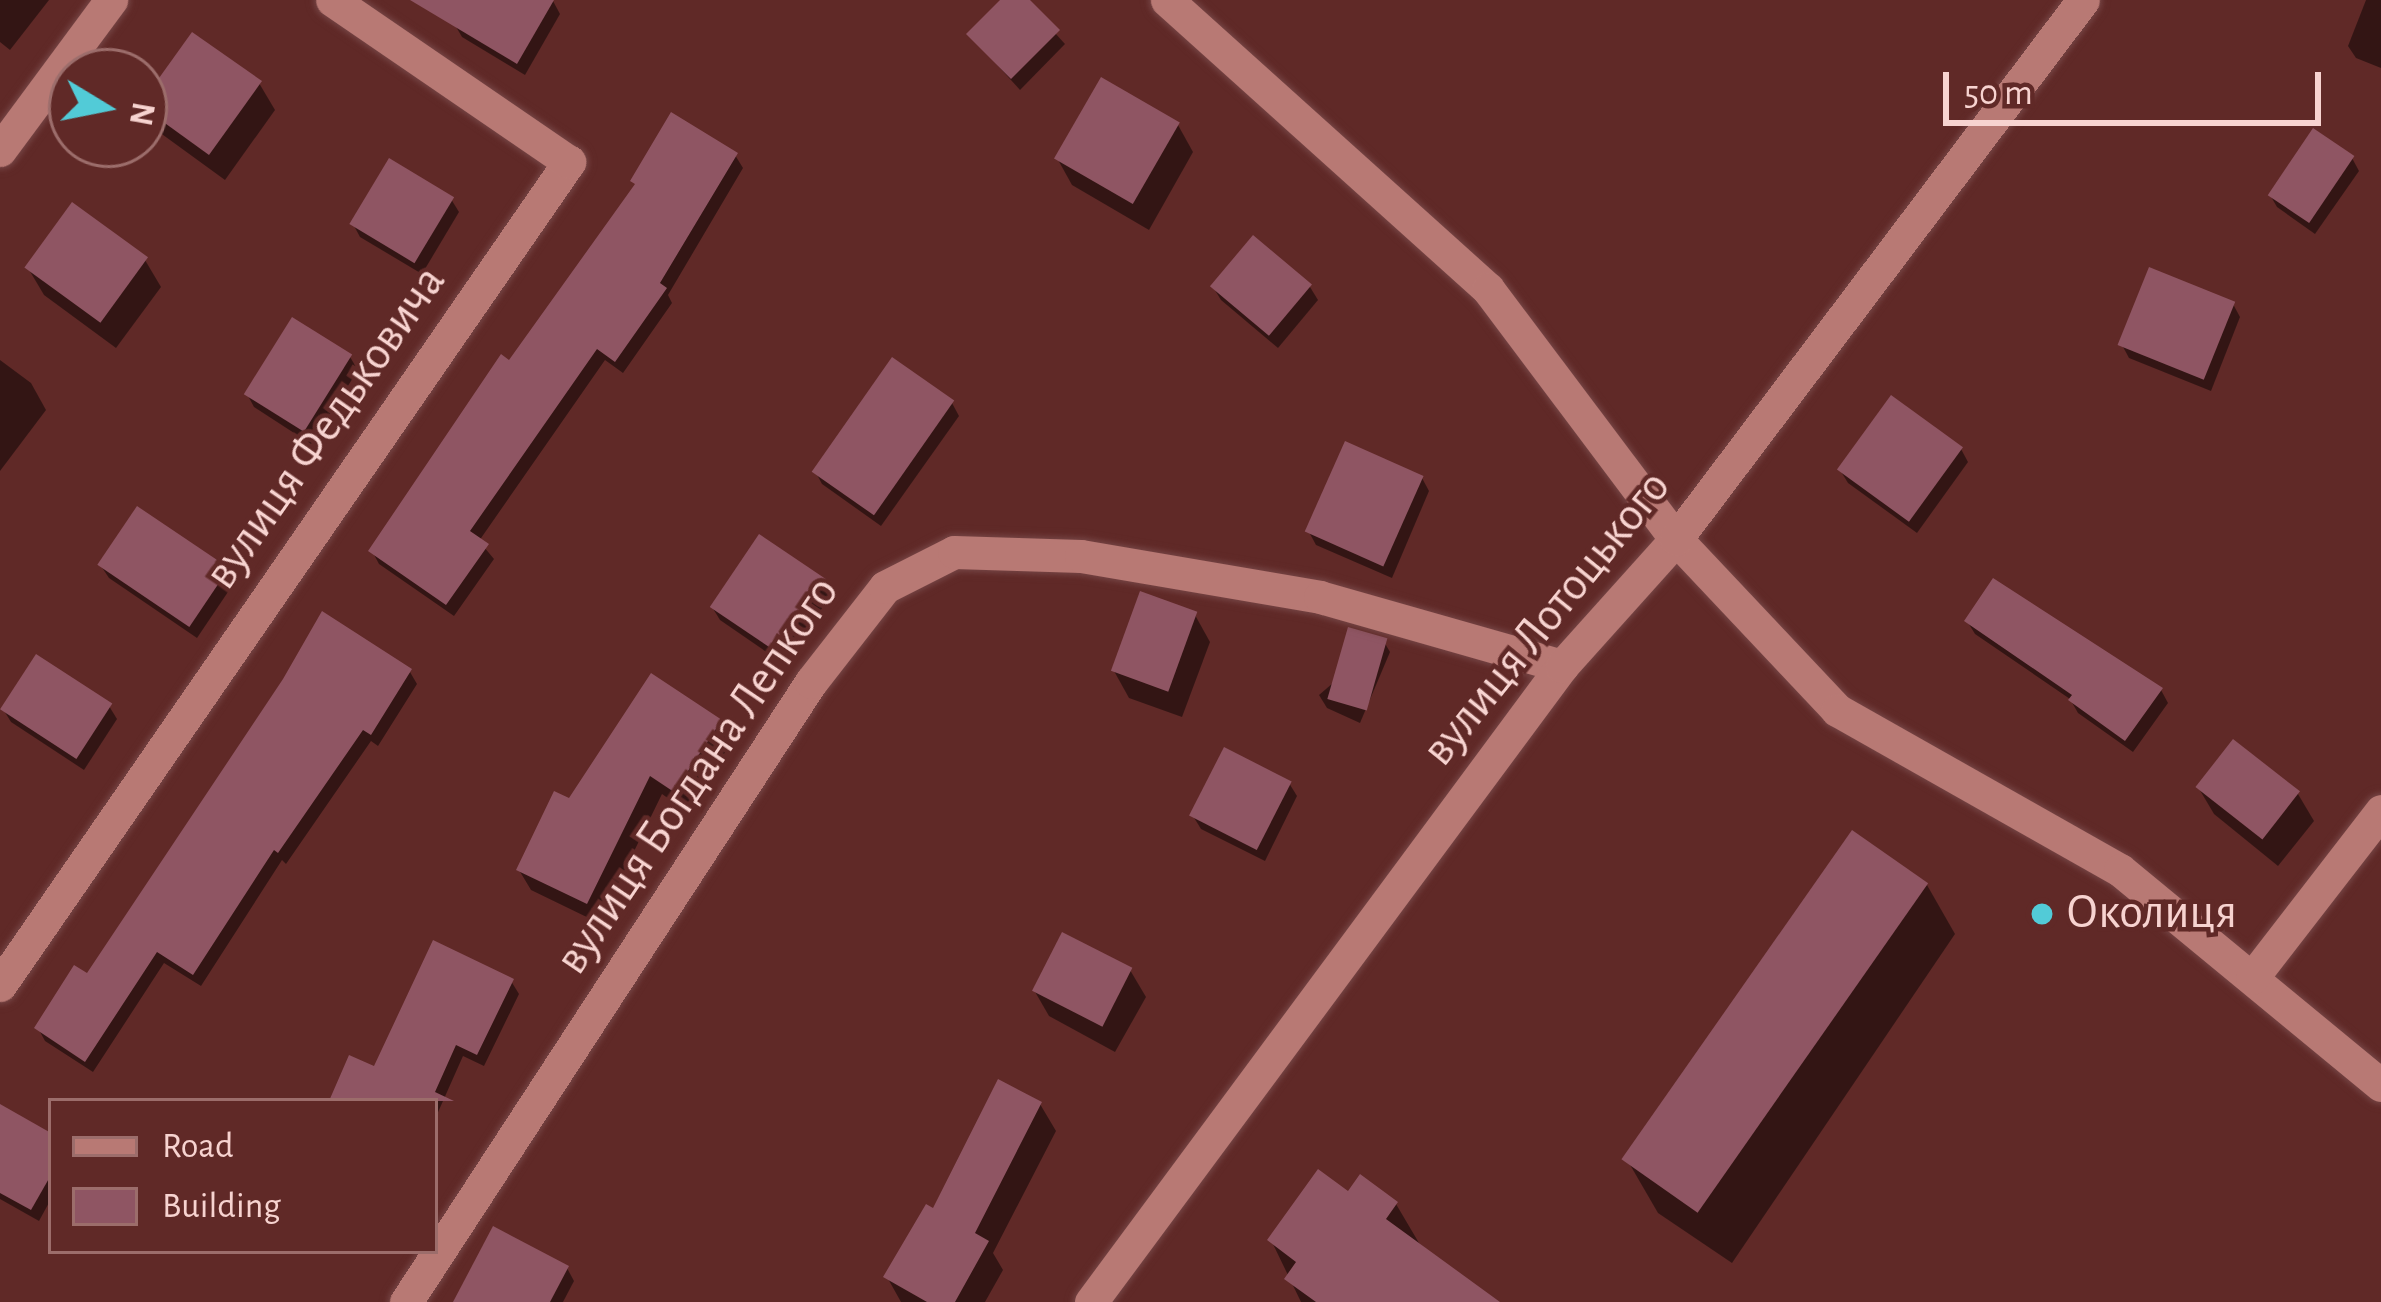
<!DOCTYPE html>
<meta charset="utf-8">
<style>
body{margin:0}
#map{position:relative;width:2381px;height:1302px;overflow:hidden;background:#602927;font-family:"Alegreya Sans",sans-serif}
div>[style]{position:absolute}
.shadow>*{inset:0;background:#0007}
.building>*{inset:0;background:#8f5563;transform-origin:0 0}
.roads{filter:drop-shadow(0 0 3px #754545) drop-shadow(0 0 3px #754545)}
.minor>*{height:33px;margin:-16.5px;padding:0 16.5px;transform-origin:16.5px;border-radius:16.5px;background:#b87974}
.tertiary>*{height:33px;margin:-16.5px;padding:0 16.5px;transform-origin:16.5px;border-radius:16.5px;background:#b87974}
.dots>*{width:33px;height:33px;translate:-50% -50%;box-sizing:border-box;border:6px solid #602927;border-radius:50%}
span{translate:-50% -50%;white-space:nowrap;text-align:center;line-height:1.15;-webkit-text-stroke:9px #602927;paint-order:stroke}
.street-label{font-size:48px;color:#f7d3d0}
.poi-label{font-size:48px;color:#f7d3d0}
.left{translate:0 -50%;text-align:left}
.legend{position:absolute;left:48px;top:1098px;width:390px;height:156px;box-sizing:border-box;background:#602927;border:3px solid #9c6d6b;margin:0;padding:15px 21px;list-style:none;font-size:36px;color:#f7d3d0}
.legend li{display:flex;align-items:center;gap:24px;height:60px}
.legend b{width:60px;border:3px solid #9c6d6b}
.north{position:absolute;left:48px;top:48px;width:120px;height:120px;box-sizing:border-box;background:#602927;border:3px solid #9c6d6b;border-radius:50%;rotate:100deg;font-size:33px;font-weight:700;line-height:48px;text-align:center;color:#f7d3d0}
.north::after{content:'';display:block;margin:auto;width:42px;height:54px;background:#52cbd7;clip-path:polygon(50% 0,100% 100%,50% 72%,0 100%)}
.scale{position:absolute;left:1943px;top:72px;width:378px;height:54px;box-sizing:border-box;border:6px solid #f7d3d0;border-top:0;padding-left:15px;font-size:36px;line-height:42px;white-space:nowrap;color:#f7d3d0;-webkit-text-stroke:9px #602927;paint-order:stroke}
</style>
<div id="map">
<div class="shadow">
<div style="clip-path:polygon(0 0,49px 0,10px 50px,0 42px)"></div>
<div style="clip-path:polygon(469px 0,553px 1px,560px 14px,525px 75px,462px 37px,455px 25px)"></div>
<div style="clip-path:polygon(1004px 0,1025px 0,1065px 44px,1020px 90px,970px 35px)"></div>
<div style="clip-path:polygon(2366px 0,2381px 0,2381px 68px,2356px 58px,2348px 46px)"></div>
<div style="clip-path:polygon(259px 83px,275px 110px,225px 180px,159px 132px,144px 107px)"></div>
<div style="clip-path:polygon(1178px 125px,1193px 152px,1149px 230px,1072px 185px,1057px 158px)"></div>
<div style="clip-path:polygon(735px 155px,743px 168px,668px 295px,672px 303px,623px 373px,605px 360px,479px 541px,494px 559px,454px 616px,379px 564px,372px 551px)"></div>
<div style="clip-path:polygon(2352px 158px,2359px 171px,2315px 234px,2277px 207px,2270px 195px)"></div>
<div style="clip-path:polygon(451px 199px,459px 212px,422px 274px,360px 237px,353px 224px)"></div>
<div style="clip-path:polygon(145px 260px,161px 287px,116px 348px,44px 295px,28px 268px)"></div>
<div style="clip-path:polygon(1213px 287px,1310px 287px,1318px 300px,1278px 348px,1221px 300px)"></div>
<div style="clip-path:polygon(2233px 304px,2240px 317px,2211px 391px,2129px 358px,2122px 345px)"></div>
<div style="clip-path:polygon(350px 357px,358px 370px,311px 444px,254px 407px,247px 394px)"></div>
<div style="clip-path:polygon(0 360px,31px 383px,46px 410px,0 471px)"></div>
<div style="clip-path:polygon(952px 403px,959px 416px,881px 526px,822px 484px,815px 471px)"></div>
<div style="clip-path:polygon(1961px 449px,1968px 462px,1917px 533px,1848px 483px,1840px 470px)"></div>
<div style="clip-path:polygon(1422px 478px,1429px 491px,1392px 578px,1316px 545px,1309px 532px)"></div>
<div style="clip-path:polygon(101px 566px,226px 570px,234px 583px,197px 638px,109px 578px)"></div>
<div style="clip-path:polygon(824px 582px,831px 595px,784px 664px,720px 620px,712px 607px)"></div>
<div style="clip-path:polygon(1195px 615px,1210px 642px,1182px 717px,1129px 698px,1114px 671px)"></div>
<div style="clip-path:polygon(1967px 621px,2161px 690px,2168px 703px,2133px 752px,2078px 713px,2070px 699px,1975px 634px)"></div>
<div style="clip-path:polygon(1383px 640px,1390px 652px,1360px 723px,1327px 708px,1319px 695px)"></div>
<div style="clip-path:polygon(410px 672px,417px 684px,378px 746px,371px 741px,286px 864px,282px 860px,201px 986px,164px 963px,93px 1072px,45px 1041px,38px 1028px)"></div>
<div style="clip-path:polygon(109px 706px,117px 719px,84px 770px,11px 722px,3px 709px)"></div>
<div style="clip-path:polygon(720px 722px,732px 742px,686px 811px,662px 794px,599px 923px,531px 890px,519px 870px,570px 802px)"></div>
<div style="clip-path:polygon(1289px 783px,1297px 796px,1265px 861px,1201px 829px,1193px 816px)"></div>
<div style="clip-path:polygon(2198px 787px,2298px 794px,2314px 821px,2278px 866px,2214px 814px)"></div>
<div style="clip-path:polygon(1927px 885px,1955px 934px,1732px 1263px,1658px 1213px,1629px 1163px)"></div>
<div style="clip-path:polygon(1130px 970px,1146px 997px,1115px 1052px,1049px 1016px,1034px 990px)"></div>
<div style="clip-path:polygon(511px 981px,519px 994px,484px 1066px,463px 1056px,435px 1119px,435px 1101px,333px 1101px)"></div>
<div style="clip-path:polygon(1040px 1104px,1056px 1131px,993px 1253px,1003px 1270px,985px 1302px,901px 1302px,887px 1277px)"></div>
<div style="clip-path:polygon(0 1107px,51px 1137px,51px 1199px,39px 1221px,0 1199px)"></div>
<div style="clip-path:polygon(1349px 1195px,1396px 1204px,1419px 1243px,1489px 1302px,1301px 1302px,1271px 1240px)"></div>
<div style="clip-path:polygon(567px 1268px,574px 1281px,563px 1302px,456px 1302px)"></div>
</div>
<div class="building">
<div style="clip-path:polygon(410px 0,554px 0,517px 64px)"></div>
<div style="clip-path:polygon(1000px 0,1030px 0,1060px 30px,1011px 79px,966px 34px)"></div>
<div style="clip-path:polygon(192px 32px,262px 81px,209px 155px,144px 108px,144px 99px)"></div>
<div style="left:1101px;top:77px;width:91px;height:94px;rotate:30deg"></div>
<div style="clip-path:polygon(671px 112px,738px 153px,660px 283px,667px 288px,615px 362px,597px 349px,470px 531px,489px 544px,446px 605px,368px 551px,501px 354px,509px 360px,635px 184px,630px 181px)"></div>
<div style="left:2313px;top:128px;width:50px;height:81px;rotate:34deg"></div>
<div style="left:389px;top:158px;width:76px;height:77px;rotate:31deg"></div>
<div style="left:72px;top:202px;width:94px;height:81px;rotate:36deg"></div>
<div style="left:1253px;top:235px;width:77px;height:67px;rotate:40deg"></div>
<div style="left:2149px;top:267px;width:93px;height:84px;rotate:22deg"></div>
<div style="left:292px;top:317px;width:71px;height:91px;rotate:32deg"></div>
<div style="left:892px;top:357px;width:76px;height:140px;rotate:35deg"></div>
<div style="left:1891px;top:395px;width:89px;height:92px;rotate:36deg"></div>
<div style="left:1345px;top:441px;width:86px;height:99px;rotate:24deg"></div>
<div style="left:137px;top:506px;width:111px;height:71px;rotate:34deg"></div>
<div style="left:759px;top:534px;width:81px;height:88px;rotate:34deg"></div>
<div style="clip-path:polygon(1993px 578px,2163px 688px,2125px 741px,2068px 700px,2072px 695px,1964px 621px)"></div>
<div style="left:1140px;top:591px;width:61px;height:85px;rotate:20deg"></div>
<div style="clip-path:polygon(322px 611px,412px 669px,371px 735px,363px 730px,278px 853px,274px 850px,193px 975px,157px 952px,85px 1062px,34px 1028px,74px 965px,87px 973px,283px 679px)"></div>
<div style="left:1348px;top:627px;width:41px;height:75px;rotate:16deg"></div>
<div style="left:36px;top:654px;width:91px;height:66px;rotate:33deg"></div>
<div style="clip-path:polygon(651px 673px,722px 720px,674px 792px,650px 776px,587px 904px,516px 870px,554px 791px,569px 798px)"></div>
<div style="left:2233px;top:739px;width:85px;height:61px;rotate:38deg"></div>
<div style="left:1224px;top:747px;width:76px;height:77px;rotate:27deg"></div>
<div style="left:1852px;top:830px;width:93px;height:402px;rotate:35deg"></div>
<div style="left:1062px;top:932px;width:79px;height:66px;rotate:27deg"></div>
<div style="clip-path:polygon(433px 940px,514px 979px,477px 1055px,456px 1045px,435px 1092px,454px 1101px,329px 1101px,349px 1055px,374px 1066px)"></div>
<div style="clip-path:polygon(998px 1079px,1042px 1102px,975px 1233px,989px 1241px,955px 1302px,927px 1302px,883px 1277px,926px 1204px,933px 1208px)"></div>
<div style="clip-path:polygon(0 1104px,51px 1133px,51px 1175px,31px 1210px,0 1193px)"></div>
<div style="clip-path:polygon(1318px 1169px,1348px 1191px,1360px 1174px,1398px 1202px,1386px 1219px,1500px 1302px,1316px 1302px,1284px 1279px,1296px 1262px,1267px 1240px)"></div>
<div style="clip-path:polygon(493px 1226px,569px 1266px,550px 1302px,453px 1302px)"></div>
</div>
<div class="roads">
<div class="minor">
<div style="left:1167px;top:0;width:432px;rotate:42deg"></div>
<div style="left:1488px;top:289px;width:313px;rotate:53.1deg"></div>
<div style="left:1676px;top:539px;width:235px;rotate:46.7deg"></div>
<div style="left:1837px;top:710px;width:325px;rotate:29.5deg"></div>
<div style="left:2120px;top:870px;width:338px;rotate:39.5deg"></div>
<div style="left:0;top:150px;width:187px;rotate:-53.5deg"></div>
<div style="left:2252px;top:978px;width:211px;rotate:-52.3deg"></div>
<div style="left:0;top:985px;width:1001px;rotate:-55.34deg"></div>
<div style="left:569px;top:162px;width:287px;rotate:-145.6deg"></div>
<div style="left:406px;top:1302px;width:741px;rotate:-56.85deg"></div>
<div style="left:811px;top:682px;width:120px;rotate:-52.1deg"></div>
<div style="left:885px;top:587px;width:77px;rotate:-26.9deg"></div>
<div style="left:954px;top:552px;width:127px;rotate:1.8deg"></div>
<div style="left:1081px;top:556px;width:242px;rotate:9.7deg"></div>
<div style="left:1320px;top:597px;width:252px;rotate:15.9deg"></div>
</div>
<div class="tertiary">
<div style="left:1091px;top:1302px;width:791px;rotate:-53.48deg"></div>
<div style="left:1562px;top:666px;width:171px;rotate:-48.1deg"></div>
<div style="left:1676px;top:539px;width:675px;rotate:-52.94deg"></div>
</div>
</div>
<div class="dots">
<div style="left:2042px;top:914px;background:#52cbd7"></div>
</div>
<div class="street-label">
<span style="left:326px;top:428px;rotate:-55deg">вулиця Федьковича</span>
<span style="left:1547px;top:619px;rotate:-51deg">вулиця Лотоцького</span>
<span style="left:698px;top:776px;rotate:-56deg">вулиця Богдана Лепкого</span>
</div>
<div class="poi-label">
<span class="left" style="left:2066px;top:914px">Околиця</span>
</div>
<ul class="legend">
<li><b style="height:15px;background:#b87974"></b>Road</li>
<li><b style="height:33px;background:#8f5563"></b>Building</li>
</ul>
<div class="north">N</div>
<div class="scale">50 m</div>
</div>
